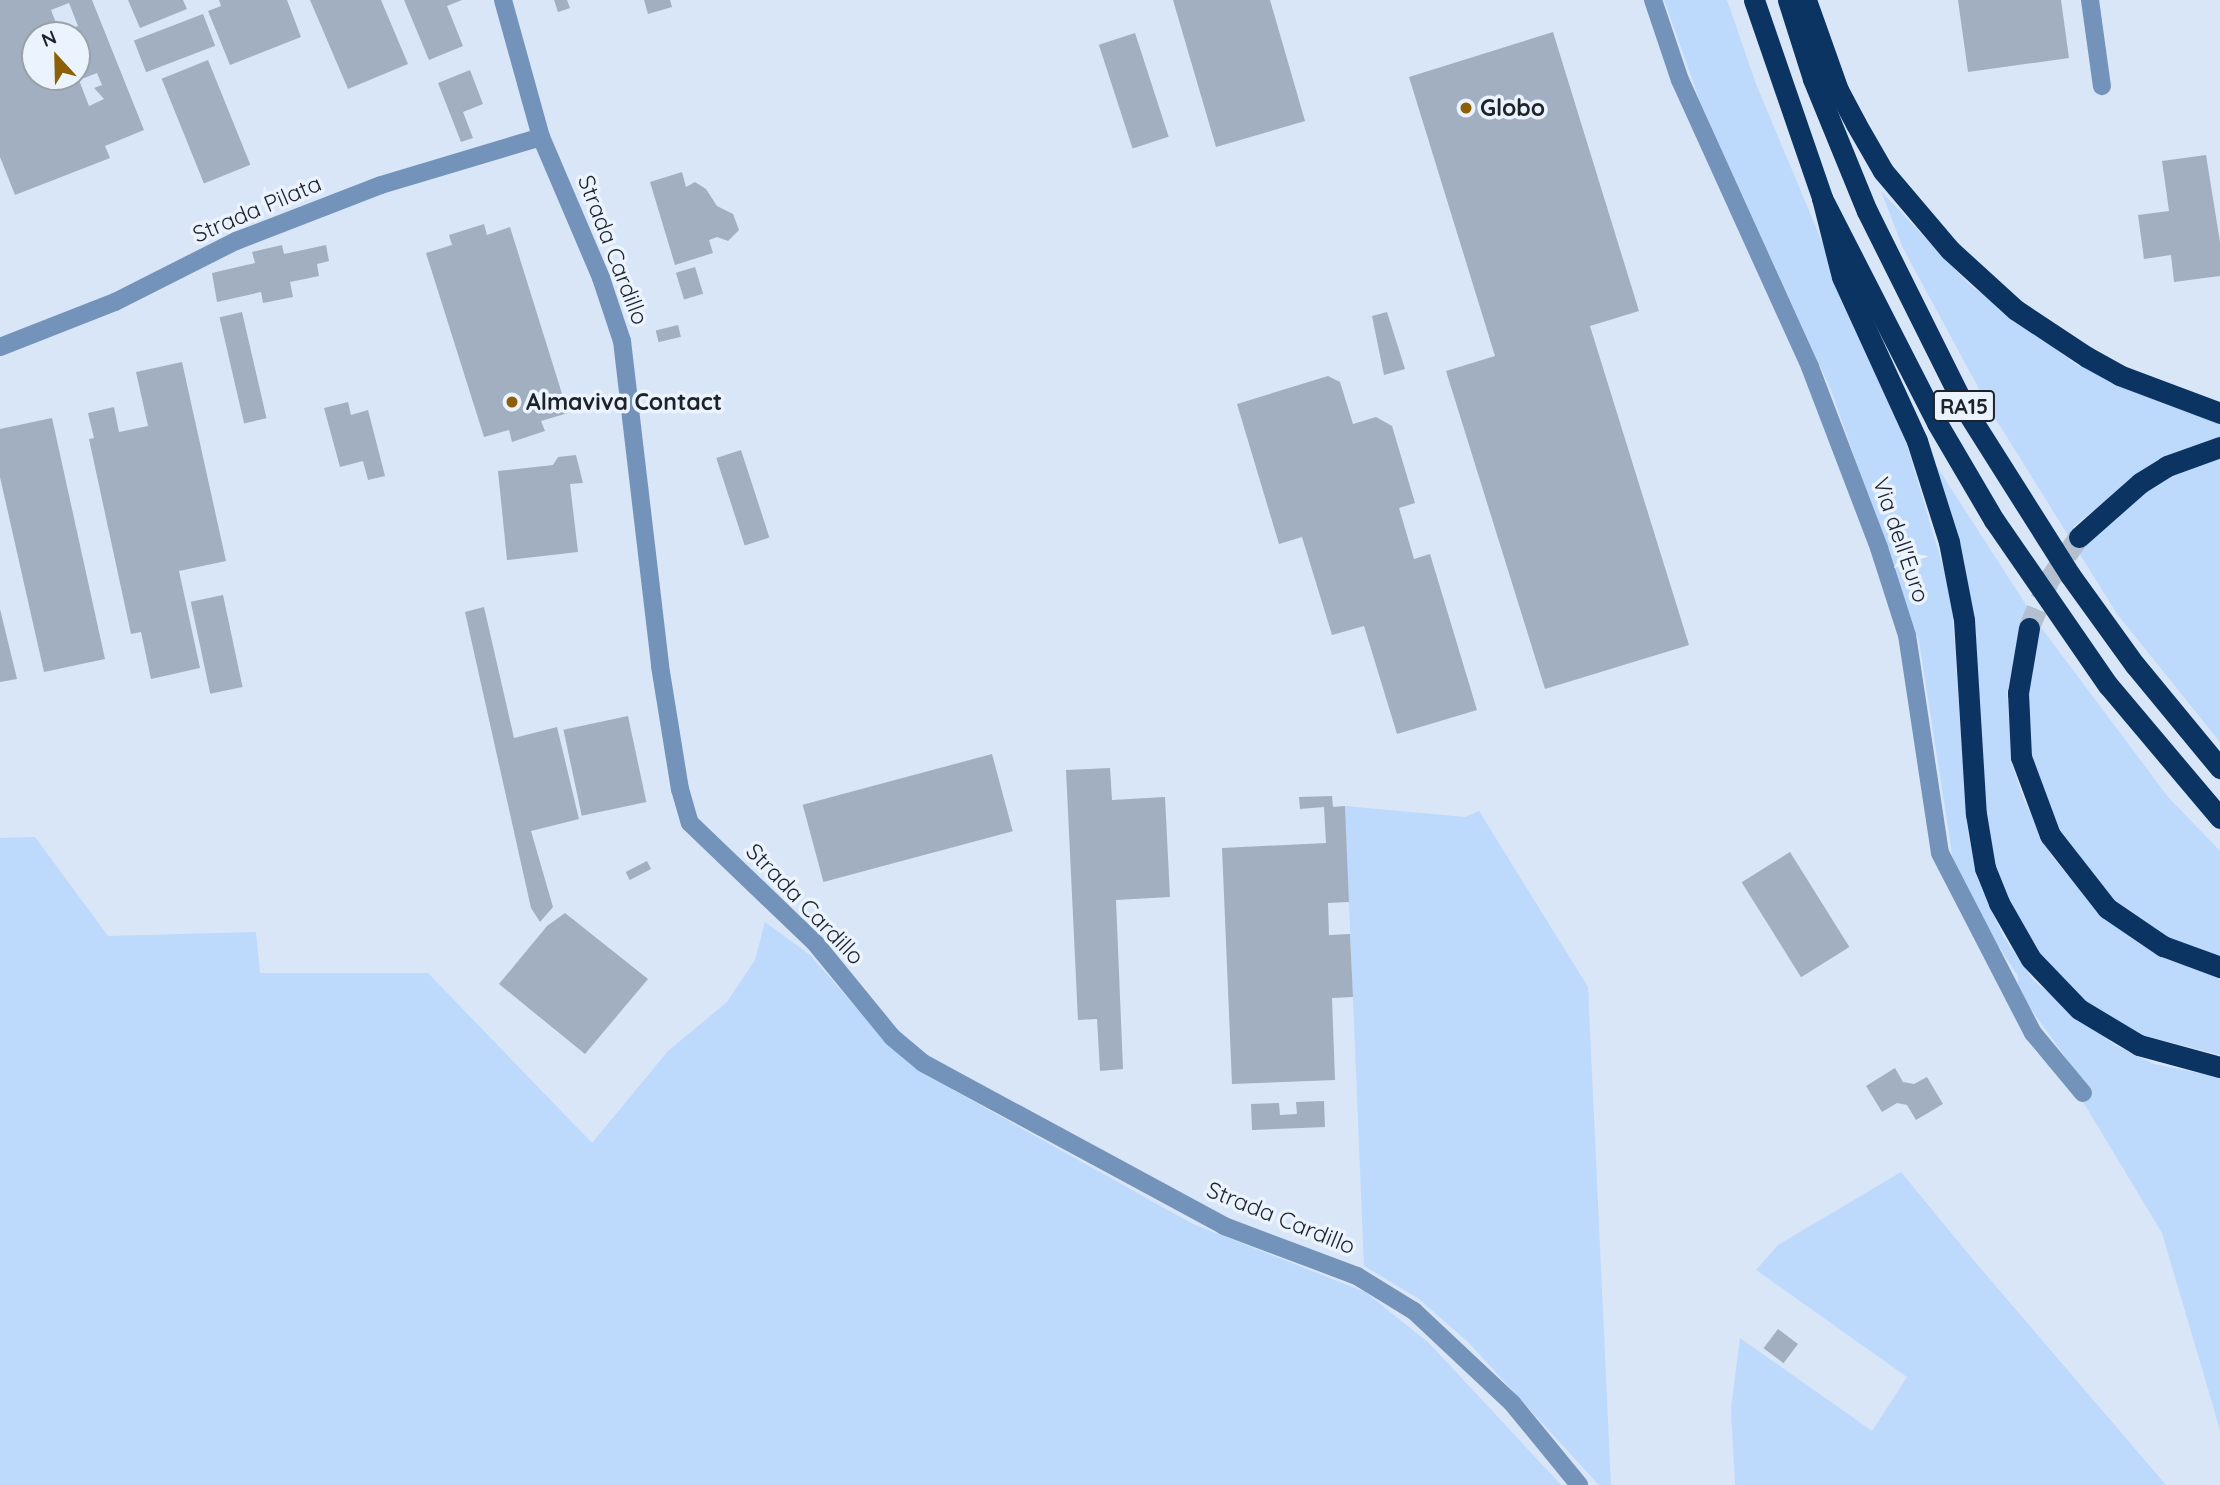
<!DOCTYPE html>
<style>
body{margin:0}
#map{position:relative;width:2220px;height:1485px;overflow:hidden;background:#d9e6f8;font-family:Quicksand,sans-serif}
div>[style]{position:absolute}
.green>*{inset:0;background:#bdd9fc}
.building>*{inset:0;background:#a2afc0;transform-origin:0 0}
.highway-tunnel>*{height:21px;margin-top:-10.5px;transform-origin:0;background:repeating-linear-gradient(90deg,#b4bfcf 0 21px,transparent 0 31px)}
.minor>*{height:18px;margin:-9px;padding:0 9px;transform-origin:9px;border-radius:9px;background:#7393bb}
.highway>*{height:21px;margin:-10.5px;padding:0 10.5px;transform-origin:10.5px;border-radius:10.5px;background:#0c3463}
.dots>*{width:19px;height:19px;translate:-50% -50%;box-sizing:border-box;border:4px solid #ebf3fe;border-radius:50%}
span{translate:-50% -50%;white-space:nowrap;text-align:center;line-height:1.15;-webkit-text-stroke:7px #ebf3fe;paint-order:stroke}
.shield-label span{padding:2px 5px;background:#ebf3fe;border:2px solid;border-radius:5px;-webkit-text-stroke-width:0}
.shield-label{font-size:21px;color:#1e2329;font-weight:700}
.poi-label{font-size:23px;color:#1e2329;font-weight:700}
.left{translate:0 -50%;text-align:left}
.street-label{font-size:23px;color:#1e2329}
.north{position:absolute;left:21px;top:21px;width:70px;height:70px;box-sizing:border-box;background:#ebf3fe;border:2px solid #99a0a9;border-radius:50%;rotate:338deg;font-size:19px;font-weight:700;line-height:28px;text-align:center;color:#1e2329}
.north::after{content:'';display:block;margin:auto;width:24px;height:32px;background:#8d5f06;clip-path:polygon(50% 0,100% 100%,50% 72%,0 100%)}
</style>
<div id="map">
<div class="green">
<div style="clip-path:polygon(1664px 0,1727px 0,1756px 84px,1906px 442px,1951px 594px,1968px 833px,1979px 882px,2003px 936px,2034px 981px,2115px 1045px,2154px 1064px,2220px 1077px,2220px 1430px,2162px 1233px,2082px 1100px,2091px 1093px,2018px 991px,2018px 976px,1975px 910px,1953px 860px,1919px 641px,1831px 390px,1701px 104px)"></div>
<div style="clip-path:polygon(1881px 191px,1970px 285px,2077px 365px,2220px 423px,2220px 438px,2145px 469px,2073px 527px,2085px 544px,2151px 484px,2220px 455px,2220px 742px,2117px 614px,1992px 413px,1903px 248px)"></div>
<div style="clip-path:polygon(1934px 462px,2037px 622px,2168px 797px,2220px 851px,2220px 959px,2181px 946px,2118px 909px,2068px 852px,2029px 760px,2025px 690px,2038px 638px,2024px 618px,2007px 692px,2012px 764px,2023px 798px,2051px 855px,2099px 912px,2155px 952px,2220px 976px,2220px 1055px,2141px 1035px,2092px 1008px,2033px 949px,1998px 882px,1988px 843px)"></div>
<div style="clip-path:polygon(1345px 806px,1465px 817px,1479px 811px,1588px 987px,1611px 1485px,1599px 1485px,1468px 1342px,1419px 1299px,1364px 1266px)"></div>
<div style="clip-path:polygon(35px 837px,108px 936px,256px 932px,260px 973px,428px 973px,592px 1143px,668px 1051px,727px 1002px,755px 960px,765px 922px,810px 955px,889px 1045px,919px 1071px,1193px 1224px,1365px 1292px,1429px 1343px,1561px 1485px,0 1485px,0 838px)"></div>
<div style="clip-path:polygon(1901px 1172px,1970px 1256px,2166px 1485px,1735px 1485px,1731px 1409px,1740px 1338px,1872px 1431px,1907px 1377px,1756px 1270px,1778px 1245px)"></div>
</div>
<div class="building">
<div style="clip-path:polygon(evenodd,0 0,92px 0,144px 130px,105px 146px,110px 158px,15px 195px,0 157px,0 0,69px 3px,78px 26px,60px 33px,51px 10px,69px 3px,0 0,35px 35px,77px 35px,77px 77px,35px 77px,35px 35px,0 0,97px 73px,102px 85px,94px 88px,104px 99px,89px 106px,79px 80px,97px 73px)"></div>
<div style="clip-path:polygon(128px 0,183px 0,187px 9px,140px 28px)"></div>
<div style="clip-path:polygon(219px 0,287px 0,301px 37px,230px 65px,208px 11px,221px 6px)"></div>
<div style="clip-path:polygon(310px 0,381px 0,408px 64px,348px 89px)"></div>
<div style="clip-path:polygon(404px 0,462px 0,447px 6px,463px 46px,429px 60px)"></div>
<div style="clip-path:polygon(554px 0,567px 0,570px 8px,558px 12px)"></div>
<div style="clip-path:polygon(644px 0,670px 0,672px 7px,648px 14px)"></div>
<div style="clip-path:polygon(1173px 0,1270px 0,1305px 121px,1216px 147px)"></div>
<div style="clip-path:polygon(1958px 0,2061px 0,2069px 58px,1968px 72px)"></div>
<div style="left:203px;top:14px;width:34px;height:74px;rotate:69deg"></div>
<div style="clip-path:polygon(1553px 32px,1639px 311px,1590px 326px,1689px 645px,1545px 689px,1446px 371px,1495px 356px,1409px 77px)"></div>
<div style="left:1135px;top:33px;width:109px;height:38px;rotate:72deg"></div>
<div style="left:208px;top:60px;width:113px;height:50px;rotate:68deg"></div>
<div style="clip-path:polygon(470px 70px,483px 104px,463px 112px,473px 138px,461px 142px,438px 83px)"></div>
<div style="clip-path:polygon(2206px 155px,2220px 242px,2220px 276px,2174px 282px,2171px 255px,2144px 259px,2138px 215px,2169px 211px,2162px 161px)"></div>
<div style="clip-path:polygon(682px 172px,686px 187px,695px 182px,706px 189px,717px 206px,733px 214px,739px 230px,728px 241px,717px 237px,709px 240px,713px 253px,675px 265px,650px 182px)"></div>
<div style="clip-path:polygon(484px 224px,487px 235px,510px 227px,568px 413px,541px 421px,545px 431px,512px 442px,509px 430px,484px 437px,426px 253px,452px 245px,449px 235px)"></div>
<div style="clip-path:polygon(282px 245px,284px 254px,326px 245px,329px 261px,317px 264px,319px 276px,290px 282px,293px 297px,263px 303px,261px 292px,217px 302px,212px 273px,255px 263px,252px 252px)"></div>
<div style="left:695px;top:267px;width:28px;height:20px;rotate:73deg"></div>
<div style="left:242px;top:312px;width:109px;height:23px;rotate:77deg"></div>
<div style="clip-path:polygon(1387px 312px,1405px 369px,1384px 375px,1372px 316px)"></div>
<div style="left:678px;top:325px;width:12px;height:23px;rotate:76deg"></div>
<div style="clip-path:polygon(182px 362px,226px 561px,179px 571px,200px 668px,151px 679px,141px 632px,131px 634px,89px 439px,94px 438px,88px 413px,114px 407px,119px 432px,148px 426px,136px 372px)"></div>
<div style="clip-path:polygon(1328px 376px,1340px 382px,1353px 424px,1376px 417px,1392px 426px,1415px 503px,1399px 508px,1414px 559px,1430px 554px,1477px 710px,1397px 734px,1364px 626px,1332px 635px,1302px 537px,1279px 544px,1237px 404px)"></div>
<div style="clip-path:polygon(348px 402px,351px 415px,368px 410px,385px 476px,368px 480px,363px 461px,340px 467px,324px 408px)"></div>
<div style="clip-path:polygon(52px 418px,105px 659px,44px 672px,0 477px,0 429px)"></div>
<div style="left:741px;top:450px;width:92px;height:26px;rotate:72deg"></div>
<div style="clip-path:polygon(576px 455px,583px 483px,570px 484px,578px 552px,507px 560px,498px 471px,553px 465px,558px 457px)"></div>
<div style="left:223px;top:595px;width:94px;height:33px;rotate:78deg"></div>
<div style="clip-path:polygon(484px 607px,514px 738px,557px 727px,579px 819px,531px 831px,553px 907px,540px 922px,531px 908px,465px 612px)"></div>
<div style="clip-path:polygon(0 609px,17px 679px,0 682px)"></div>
<div style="left:628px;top:716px;width:88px;height:66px;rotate:78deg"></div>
<div style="left:992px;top:754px;width:80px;height:196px;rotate:75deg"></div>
<div style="clip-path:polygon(1110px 768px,1112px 800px,1165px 797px,1170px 897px,1116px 900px,1123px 1069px,1100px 1071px,1097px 1019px,1078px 1020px,1066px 770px)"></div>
<div style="clip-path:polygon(1332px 796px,1333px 807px,1345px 806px,1349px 902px,1328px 903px,1329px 935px,1350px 934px,1353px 997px,1332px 998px,1335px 1080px,1232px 1084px,1222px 848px,1326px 843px,1324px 807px,1300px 809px,1299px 797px)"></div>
<div style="left:1790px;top:852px;width:112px;height:57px;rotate:58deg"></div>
<div style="left:647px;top:861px;width:9px;height:24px;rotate:63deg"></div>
<div style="clip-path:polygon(565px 913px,648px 979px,585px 1054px,499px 984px,547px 926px)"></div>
<div style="clip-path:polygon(1895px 1068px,1903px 1082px,1914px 1084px,1927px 1077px,1943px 1104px,1916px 1120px,1907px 1105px,1897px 1103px,1882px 1112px,1866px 1086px)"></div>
<div style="clip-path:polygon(1324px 1101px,1325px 1127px,1252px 1130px,1251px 1104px,1279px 1103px,1280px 1115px,1297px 1114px,1296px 1102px)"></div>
<div style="left:1778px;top:1329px;width:25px;height:24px;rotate:37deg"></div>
</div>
<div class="highway-tunnel">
<div style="left:2029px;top:628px;width:52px;rotate:-67.4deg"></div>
<div style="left:2049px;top:580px;width:52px;rotate:-55.1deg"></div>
</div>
<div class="minor">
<div style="left:503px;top:0;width:142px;rotate:74.5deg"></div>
<div style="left:541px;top:137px;width:153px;rotate:66.9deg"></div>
<div style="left:601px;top:278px;width:66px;rotate:71.6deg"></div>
<div style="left:622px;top:341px;width:327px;rotate:83.3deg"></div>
<div style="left:660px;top:666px;width:125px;rotate:80.8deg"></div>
<div style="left:680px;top:789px;width:35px;rotate:74deg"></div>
<div style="left:690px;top:823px;width:175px;rotate:43.8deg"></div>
<div style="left:816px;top:944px;width:120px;rotate:50.7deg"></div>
<div style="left:892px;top:1037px;width:40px;rotate:40deg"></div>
<div style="left:923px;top:1063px;width:342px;rotate:28.4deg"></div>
<div style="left:1224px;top:1226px;width:142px;rotate:20.6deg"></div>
<div style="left:1357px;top:1276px;width:67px;rotate:31.6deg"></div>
<div style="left:1414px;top:1311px;width:134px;rotate:43.2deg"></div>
<div style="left:1512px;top:1403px;width:106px;rotate:50.7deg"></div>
<div style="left:1653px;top:0;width:84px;rotate:71.4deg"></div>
<div style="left:1680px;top:80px;width:315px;rotate:65.6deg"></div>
<div style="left:1810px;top:367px;width:194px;rotate:69.1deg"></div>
<div style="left:1879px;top:548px;width:91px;rotate:72.2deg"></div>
<div style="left:1907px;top:635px;width:220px;rotate:81.4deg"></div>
<div style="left:1940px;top:853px;width:203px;rotate:62.7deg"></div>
<div style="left:2033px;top:1033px;width:78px;rotate:50.2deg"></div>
<div style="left:2090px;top:0;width:87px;rotate:82.1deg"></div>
<div style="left:0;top:347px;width:123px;rotate:-21.4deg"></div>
<div style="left:115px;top:302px;width:136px;rotate:-26.8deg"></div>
<div style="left:236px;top:241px;width:155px;rotate:-21.1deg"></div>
<div style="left:381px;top:185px;width:167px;rotate:-16.7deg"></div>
</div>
<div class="highway">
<div style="left:1754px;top:0;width:209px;rotate:71deg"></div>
<div style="left:1822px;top:198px;width:253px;rotate:62.9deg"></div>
<div style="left:1937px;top:423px;width:113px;rotate:59.6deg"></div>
<div style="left:1994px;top:520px;width:201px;rotate:55.4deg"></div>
<div style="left:2108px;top:685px;width:174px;rotate:49.9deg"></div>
<div style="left:1788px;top:0;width:83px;rotate:72.4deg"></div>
<div style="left:1813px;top:79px;width:143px;rotate:67.8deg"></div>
<div style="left:1867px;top:211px;width:225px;rotate:63.5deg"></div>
<div style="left:1967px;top:412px;width:193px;rotate:57.7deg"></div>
<div style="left:2070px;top:575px;width:111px;rotate:54.2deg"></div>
<div style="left:2135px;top:665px;width:134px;rotate:50.5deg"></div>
<div style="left:1806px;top:0;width:96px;rotate:70.4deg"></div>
<div style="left:1838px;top:90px;width:38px;rotate:62deg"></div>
<div style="left:1856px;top:124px;width:54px;rotate:60.1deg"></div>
<div style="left:1883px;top:171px;width:104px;rotate:49.7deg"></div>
<div style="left:1950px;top:250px;width:89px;rotate:42.3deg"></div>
<div style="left:2016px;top:310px;width:85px;rotate:33.5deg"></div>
<div style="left:2087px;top:357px;width:37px;rotate:29deg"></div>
<div style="left:2119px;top:375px;width:108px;rotate:20.6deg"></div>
<div style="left:1822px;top:198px;width:81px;rotate:75.8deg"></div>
<div style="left:1842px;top:277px;width:180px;rotate:65.4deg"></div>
<div style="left:1917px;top:441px;width:106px;rotate:72.4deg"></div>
<div style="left:1949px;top:542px;width:79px;rotate:79.1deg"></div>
<div style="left:1964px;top:620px;width:194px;rotate:86.5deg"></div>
<div style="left:1976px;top:814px;width:55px;rotate:80.5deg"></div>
<div style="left:1985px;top:868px;width:38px;rotate:68deg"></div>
<div style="left:1999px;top:903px;width:64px;rotate:60.3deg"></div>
<div style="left:2031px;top:959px;width:69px;rotate:46.2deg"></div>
<div style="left:2079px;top:1009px;width:70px;rotate:31deg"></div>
<div style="left:2139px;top:1045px;width:84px;rotate:15.2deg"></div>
<div style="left:2079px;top:537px;width:81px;rotate:-41.5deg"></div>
<div style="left:2140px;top:483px;width:32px;rotate:-32deg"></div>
<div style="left:2167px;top:466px;width:56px;rotate:-19.7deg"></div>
<div style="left:2029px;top:628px;width:66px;rotate:99.6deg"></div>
<div style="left:2018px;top:693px;width:64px;rotate:87.3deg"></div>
<div style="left:2021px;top:757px;width:83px;rotate:69.6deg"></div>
<div style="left:2050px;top:835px;width:93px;rotate:52deg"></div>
<div style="left:2107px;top:908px;width:68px;rotate:34.2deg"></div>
<div style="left:2163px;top:946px;width:61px;rotate:20.2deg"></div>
</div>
<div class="dots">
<div style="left:1466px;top:108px;background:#8d5f06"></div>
<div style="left:512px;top:402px;background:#8d5f06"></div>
</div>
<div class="shield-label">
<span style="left:1964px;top:406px">RA15</span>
</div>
<div class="poi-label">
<span class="left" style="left:1480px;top:108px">Globo</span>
<span class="left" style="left:526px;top:402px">Almaviva Contact</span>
</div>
<div class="street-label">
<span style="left:257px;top:209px;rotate:-23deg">Strada Pilata</span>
<span style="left:613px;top:250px;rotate:69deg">Strada Cardillo</span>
<span style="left:1901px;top:540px;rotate:71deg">Via dell'Euro</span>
<span style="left:805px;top:904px;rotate:46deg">Strada Cardillo</span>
<span style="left:1281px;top:1218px;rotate:22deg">Strada Cardillo</span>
</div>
<div class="north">N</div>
</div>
